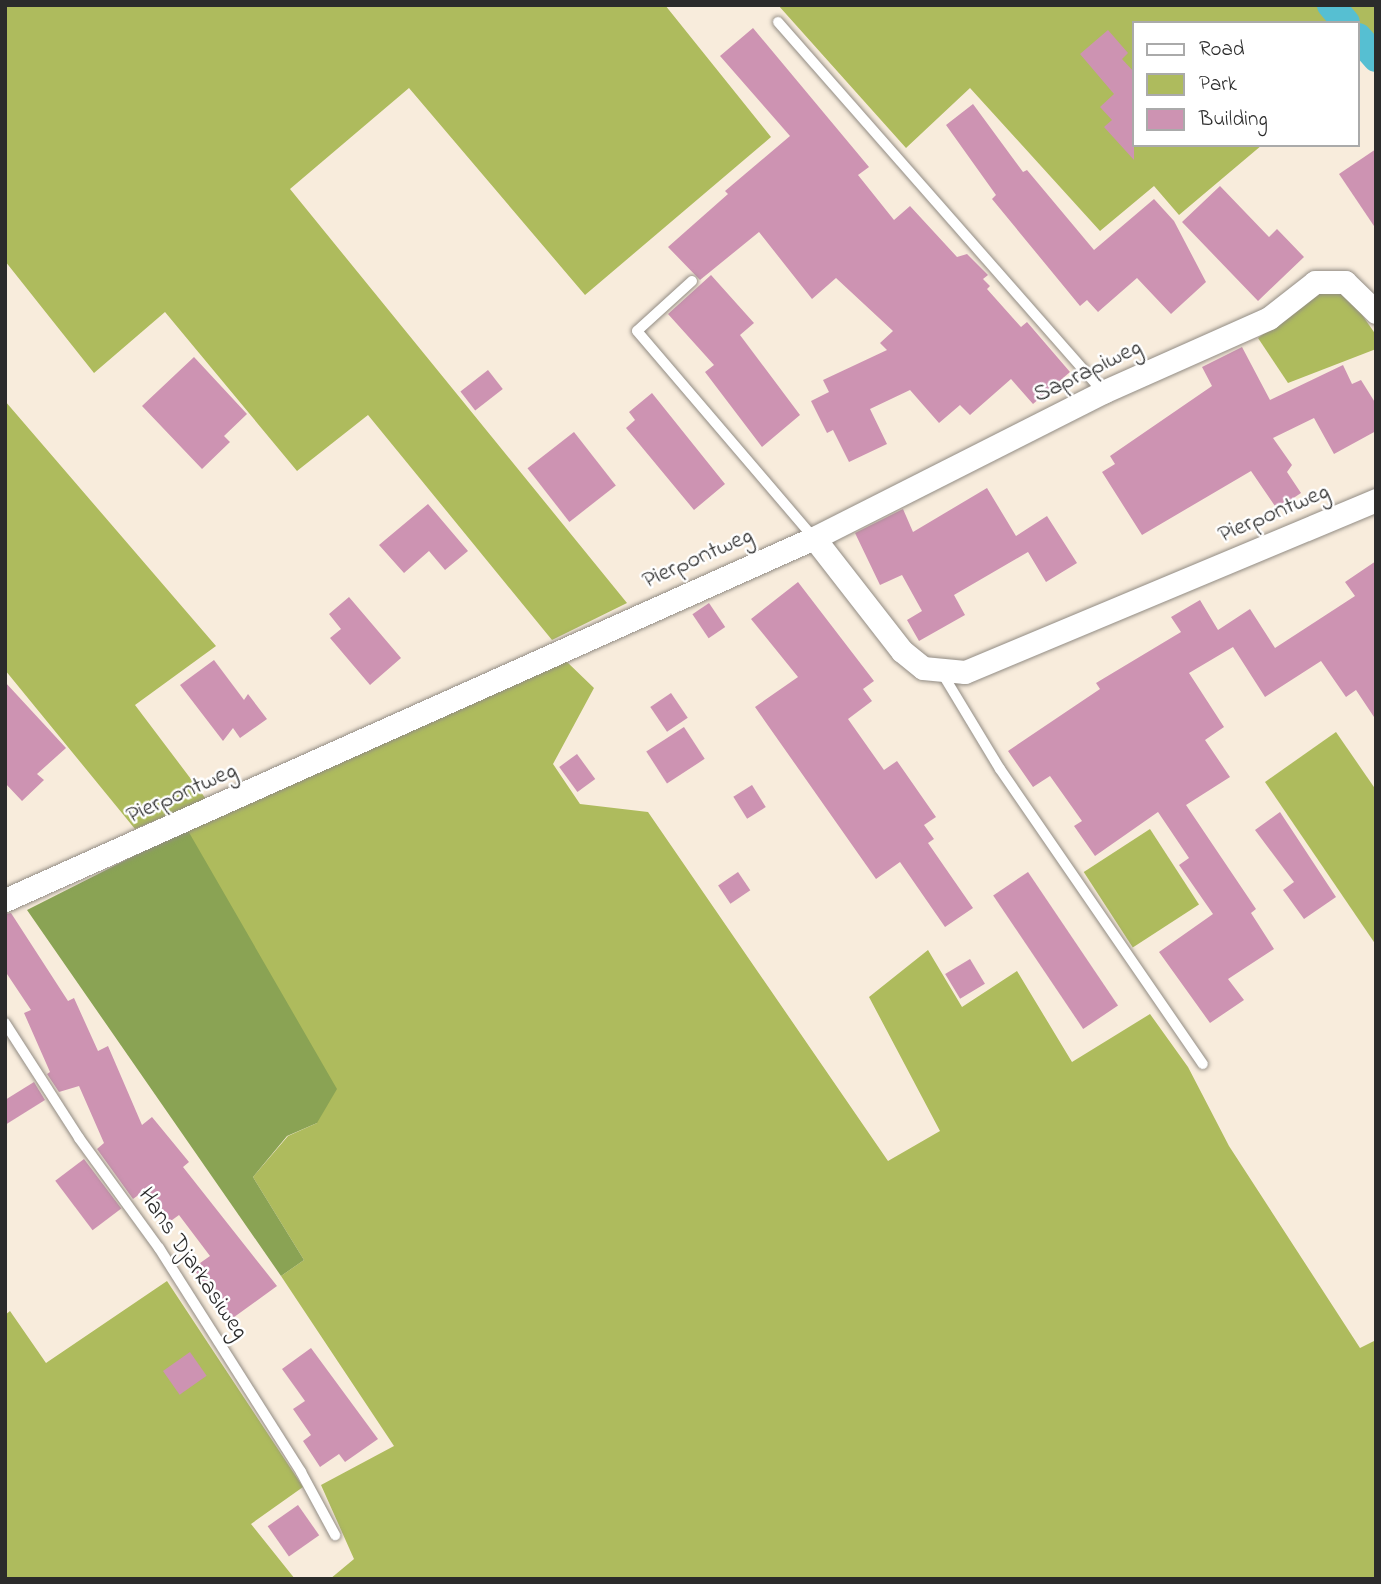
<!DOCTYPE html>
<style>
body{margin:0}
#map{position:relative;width:1381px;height:1584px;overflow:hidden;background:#f8ecdc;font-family:"Indie Flower",sans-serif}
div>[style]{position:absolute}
.green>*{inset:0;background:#aebb5d;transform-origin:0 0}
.forest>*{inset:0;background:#8aa354}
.canal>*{height:28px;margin:-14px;padding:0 14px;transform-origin:14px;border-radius:14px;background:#56bfd2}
.building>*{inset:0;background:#cd93b2;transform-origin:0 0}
.roads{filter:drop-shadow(0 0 2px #928c84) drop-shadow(0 0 2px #928c84)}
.lane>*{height:10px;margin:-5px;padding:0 5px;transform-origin:5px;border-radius:5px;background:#fff}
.street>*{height:23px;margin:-11.5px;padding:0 11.5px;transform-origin:11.5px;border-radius:11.5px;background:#fff}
span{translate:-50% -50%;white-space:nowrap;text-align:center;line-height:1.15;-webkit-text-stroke:5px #fff;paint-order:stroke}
.street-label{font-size:24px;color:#2b2b2b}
.frame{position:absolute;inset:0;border:7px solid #2b2b2b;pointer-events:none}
.legend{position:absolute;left:1132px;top:21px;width:228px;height:126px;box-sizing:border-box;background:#fff;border:2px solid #aaa;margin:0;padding:9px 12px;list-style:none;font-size:21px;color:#2b2b2b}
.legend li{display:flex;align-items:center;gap:14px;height:35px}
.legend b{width:35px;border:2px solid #aaa}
</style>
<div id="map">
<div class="green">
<div style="clip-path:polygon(5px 5px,665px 5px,771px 137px,585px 295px,409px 88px,290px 189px,627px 603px,552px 640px,368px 415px,297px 471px,165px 312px,94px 373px,5px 261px)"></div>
<div style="clip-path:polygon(778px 5px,1376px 5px,1376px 58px,1358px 37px,1358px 23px,1344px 21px,1134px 23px,1134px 145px,1262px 145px,1179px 215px,1154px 186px,1100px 231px,970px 88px,906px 148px)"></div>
<div style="clip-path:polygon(1324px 289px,1347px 293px,1376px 335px,1376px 349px,1288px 383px,1258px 338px)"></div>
<div style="clip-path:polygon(5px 401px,216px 646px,135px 705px,206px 799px,135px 829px,5px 670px)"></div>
<div style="clip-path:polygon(566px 661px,594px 688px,553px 764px,580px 804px,648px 812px,888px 1161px,940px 1131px,869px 997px,928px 950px,962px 1007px,1017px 971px,1072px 1062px,1150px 1014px,1188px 1067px,1229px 1146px,1360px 1348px,1376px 1340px,1376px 1579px,330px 1579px,354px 1559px,321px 1485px,394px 1446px,281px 1276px,304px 1260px,253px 1177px,288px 1136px,317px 1123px,187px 829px)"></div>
<div style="clip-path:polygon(1336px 732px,1376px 790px,1376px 945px,1265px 782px)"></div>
<div style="left:1150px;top:829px;width:90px;height:79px;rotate:57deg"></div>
<div style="clip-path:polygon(167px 1281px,303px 1487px,251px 1524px,295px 1579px,5px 1579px,5px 1315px,10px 1311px,46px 1363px)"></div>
</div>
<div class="forest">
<div style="clip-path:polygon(187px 829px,337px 1089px,317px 1123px,287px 1136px,253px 1177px,304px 1260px,281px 1276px,27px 910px)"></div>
</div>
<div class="canal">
<div style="left:1331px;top:5px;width:23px;rotate:50deg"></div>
<div style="left:1358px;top:37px;width:28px;rotate:49deg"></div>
</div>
<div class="building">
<div style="clip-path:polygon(753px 28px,869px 167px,858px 175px,894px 220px,910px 206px,957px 257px,967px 254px,988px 275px,983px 279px,990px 286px,987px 289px,1021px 327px,1027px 322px,1070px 372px,1033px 404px,1011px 379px,970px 415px,960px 405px,939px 423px,910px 390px,870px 409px,887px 444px,849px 462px,833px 430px,827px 433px,811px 401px,829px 392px,823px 380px,887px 350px,880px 343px,893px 331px,836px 278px,812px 299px,759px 232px,700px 280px,668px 247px,728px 194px,725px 191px,790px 136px,720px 56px)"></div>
<div style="clip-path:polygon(1108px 30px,1128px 53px,1122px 59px,1134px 72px,1134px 160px,1104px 127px,1112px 120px,1100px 107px,1114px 94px,1080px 54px)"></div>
<div style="clip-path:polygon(973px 104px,1023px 172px,1027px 170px,1094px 250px,1154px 199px,1174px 221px,1206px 282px,1171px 314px,1137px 278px,1098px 312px,1087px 300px,1080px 306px,992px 199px,996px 195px,946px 125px)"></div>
<div style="clip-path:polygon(1376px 149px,1376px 229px,1339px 174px)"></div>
<div style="clip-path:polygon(1220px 186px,1269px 237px,1277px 229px,1304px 257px,1258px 301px,1182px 222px)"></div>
<div style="clip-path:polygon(711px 275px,754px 323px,740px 335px,800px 415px,762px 447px,705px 372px,714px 365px,668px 314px)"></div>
<div style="clip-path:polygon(1242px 347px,1270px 400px,1343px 365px,1352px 384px,1361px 380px,1376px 404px,1376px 431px,1334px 454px,1314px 418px,1273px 438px,1292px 465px,1287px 472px,1301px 493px,1277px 509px,1251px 471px,1142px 535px,1102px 472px,1115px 464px,1110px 456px,1212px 386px,1202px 367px)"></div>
<div style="clip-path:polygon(194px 357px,247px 414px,224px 436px,230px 442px,202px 469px,142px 406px)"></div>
<div style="left:488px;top:370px;width:24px;height:35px;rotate:52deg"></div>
<div style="clip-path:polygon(652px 393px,725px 484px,694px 510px,626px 428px,635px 420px,629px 412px)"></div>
<div style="left:574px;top:432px;width:68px;height:59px;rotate:52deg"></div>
<div style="clip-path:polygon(987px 488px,1016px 536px,1047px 516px,1077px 563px,1046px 582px,1028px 552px,954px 595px,965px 615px,919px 641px,907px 620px,922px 611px,902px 575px,880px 585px,855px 533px,903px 509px,913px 532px)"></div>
<div style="clip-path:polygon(428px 504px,468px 551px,445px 570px,429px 551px,404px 573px,379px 545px)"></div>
<div style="clip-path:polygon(1376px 561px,1376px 720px,1356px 690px,1346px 697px,1321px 661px,1265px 697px,1233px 647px,1189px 673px,1224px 727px,1205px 740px,1230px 777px,1186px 805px,1256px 909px,1251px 913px,1274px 949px,1228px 979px,1244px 1000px,1210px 1023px,1159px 952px,1213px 914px,1179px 865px,1189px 858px,1158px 812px,1095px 856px,1074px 826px,1082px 821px,1050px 776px,1033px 787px,1008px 751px,1100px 689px,1096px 683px,1181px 632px,1171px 617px,1200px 600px,1218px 630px,1250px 609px,1275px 648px,1355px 596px,1345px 582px)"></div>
<div style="clip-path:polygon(798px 582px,874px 681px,863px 689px,872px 701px,848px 719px,884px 770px,897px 761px,936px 817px,924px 825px,934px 839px,928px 843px,973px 908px,945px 927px,900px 862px,876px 879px,755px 707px,798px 677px,751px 619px)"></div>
<div style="clip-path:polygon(349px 597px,401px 658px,370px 685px,330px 638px,341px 629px,329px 614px)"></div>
<div style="left:709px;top:603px;width:29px;height:20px;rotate:56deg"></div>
<div style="clip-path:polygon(214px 660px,244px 700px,248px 694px,267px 719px,240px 738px,233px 728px,223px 741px,180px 685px)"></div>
<div style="clip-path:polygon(5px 682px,66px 748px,37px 774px,44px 780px,22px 801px,5px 783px)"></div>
<div style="left:671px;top:693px;width:30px;height:25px;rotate:56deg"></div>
<div style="left:684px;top:727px;width:38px;height:45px;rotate:57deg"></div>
<div style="left:577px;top:754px;width:31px;height:22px;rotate:54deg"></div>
<div style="left:752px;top:785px;width:26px;height:22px;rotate:58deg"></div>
<div style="clip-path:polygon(1280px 812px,1336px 897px,1304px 919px,1283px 890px,1294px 882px,1255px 830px)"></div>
<div style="left:738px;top:872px;width:22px;height:24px;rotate:56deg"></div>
<div style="left:1028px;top:872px;width:161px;height:42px;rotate:56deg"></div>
<div style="clip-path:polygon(11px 913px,68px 1001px,74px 998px,98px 1051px,108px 1046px,142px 1125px,152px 1117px,189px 1162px,183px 1167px,277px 1286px,230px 1320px,193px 1268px,210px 1256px,179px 1215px,168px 1223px,144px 1191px,133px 1199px,97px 1149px,104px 1143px,79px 1086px,59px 1092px,47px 1074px,50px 1072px,24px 1013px,31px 1010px,5px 971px,5px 914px)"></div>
<div style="left:970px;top:959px;width:29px;height:29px;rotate:59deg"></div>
<div style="clip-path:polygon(34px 1082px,45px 1100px,5px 1125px,5px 1100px)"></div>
<div style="left:84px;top:1159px;width:62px;height:36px;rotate:53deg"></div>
<div style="clip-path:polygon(311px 1348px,378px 1439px,345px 1462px,339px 1454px,320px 1467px,303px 1441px,311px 1435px,293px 1409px,305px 1401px,282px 1369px)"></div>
<div style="left:190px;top:1352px;width:29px;height:33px;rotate:55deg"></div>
<div style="left:298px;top:1505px;width:37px;height:37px;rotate:55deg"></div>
</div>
<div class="roads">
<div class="lane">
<div style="left:778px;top:22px;width:492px;rotate:48.7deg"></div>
<div style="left:692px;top:281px;width:74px;rotate:137.7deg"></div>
<div style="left:637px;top:331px;width:272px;rotate:49.5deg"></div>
<div style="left:942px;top:673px;width:112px;rotate:58.9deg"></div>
<div style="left:1000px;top:769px;width:358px;rotate:55.5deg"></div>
<div style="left:5px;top:1023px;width:137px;rotate:57.2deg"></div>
<div style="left:79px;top:1138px;width:136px;rotate:54deg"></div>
<div style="left:159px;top:1248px;width:265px;rotate:57.6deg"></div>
<div style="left:301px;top:1472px;width:72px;rotate:61.6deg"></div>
</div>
<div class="street">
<div style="left:814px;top:538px;width:324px;rotate:-26.8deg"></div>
<div style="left:1103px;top:392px;width:182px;rotate:-24deg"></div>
<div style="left:1269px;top:318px;width:58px;rotate:-38deg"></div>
<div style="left:1315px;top:282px;width:30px"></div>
<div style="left:1345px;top:282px;width:43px;rotate:44.1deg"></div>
<div style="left:5px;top:900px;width:886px;rotate:-24.11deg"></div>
<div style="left:814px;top:538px;width:143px;rotate:52.1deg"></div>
<div style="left:902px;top:651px;width:27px;rotate:39deg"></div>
<div style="left:923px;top:668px;width:42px;rotate:5.4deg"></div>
<div style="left:965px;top:672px;width:446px;rotate:-22.7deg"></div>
</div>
</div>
<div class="street-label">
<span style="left:1088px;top:372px;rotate:-26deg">Saprapiweg</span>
<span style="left:1274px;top:514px;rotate:-23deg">Pierpontweg</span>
<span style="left:698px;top:559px;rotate:-24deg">Pierpontweg</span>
<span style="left:182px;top:794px;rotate:-24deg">Pierpontweg</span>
<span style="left:192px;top:1264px;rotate:56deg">Hans Djarkasiweg</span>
</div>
<div class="frame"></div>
<ul class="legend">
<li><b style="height:9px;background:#fff"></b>Road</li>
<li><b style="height:19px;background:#aebb5d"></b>Park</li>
<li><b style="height:19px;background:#cd93b2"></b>Building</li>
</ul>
</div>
